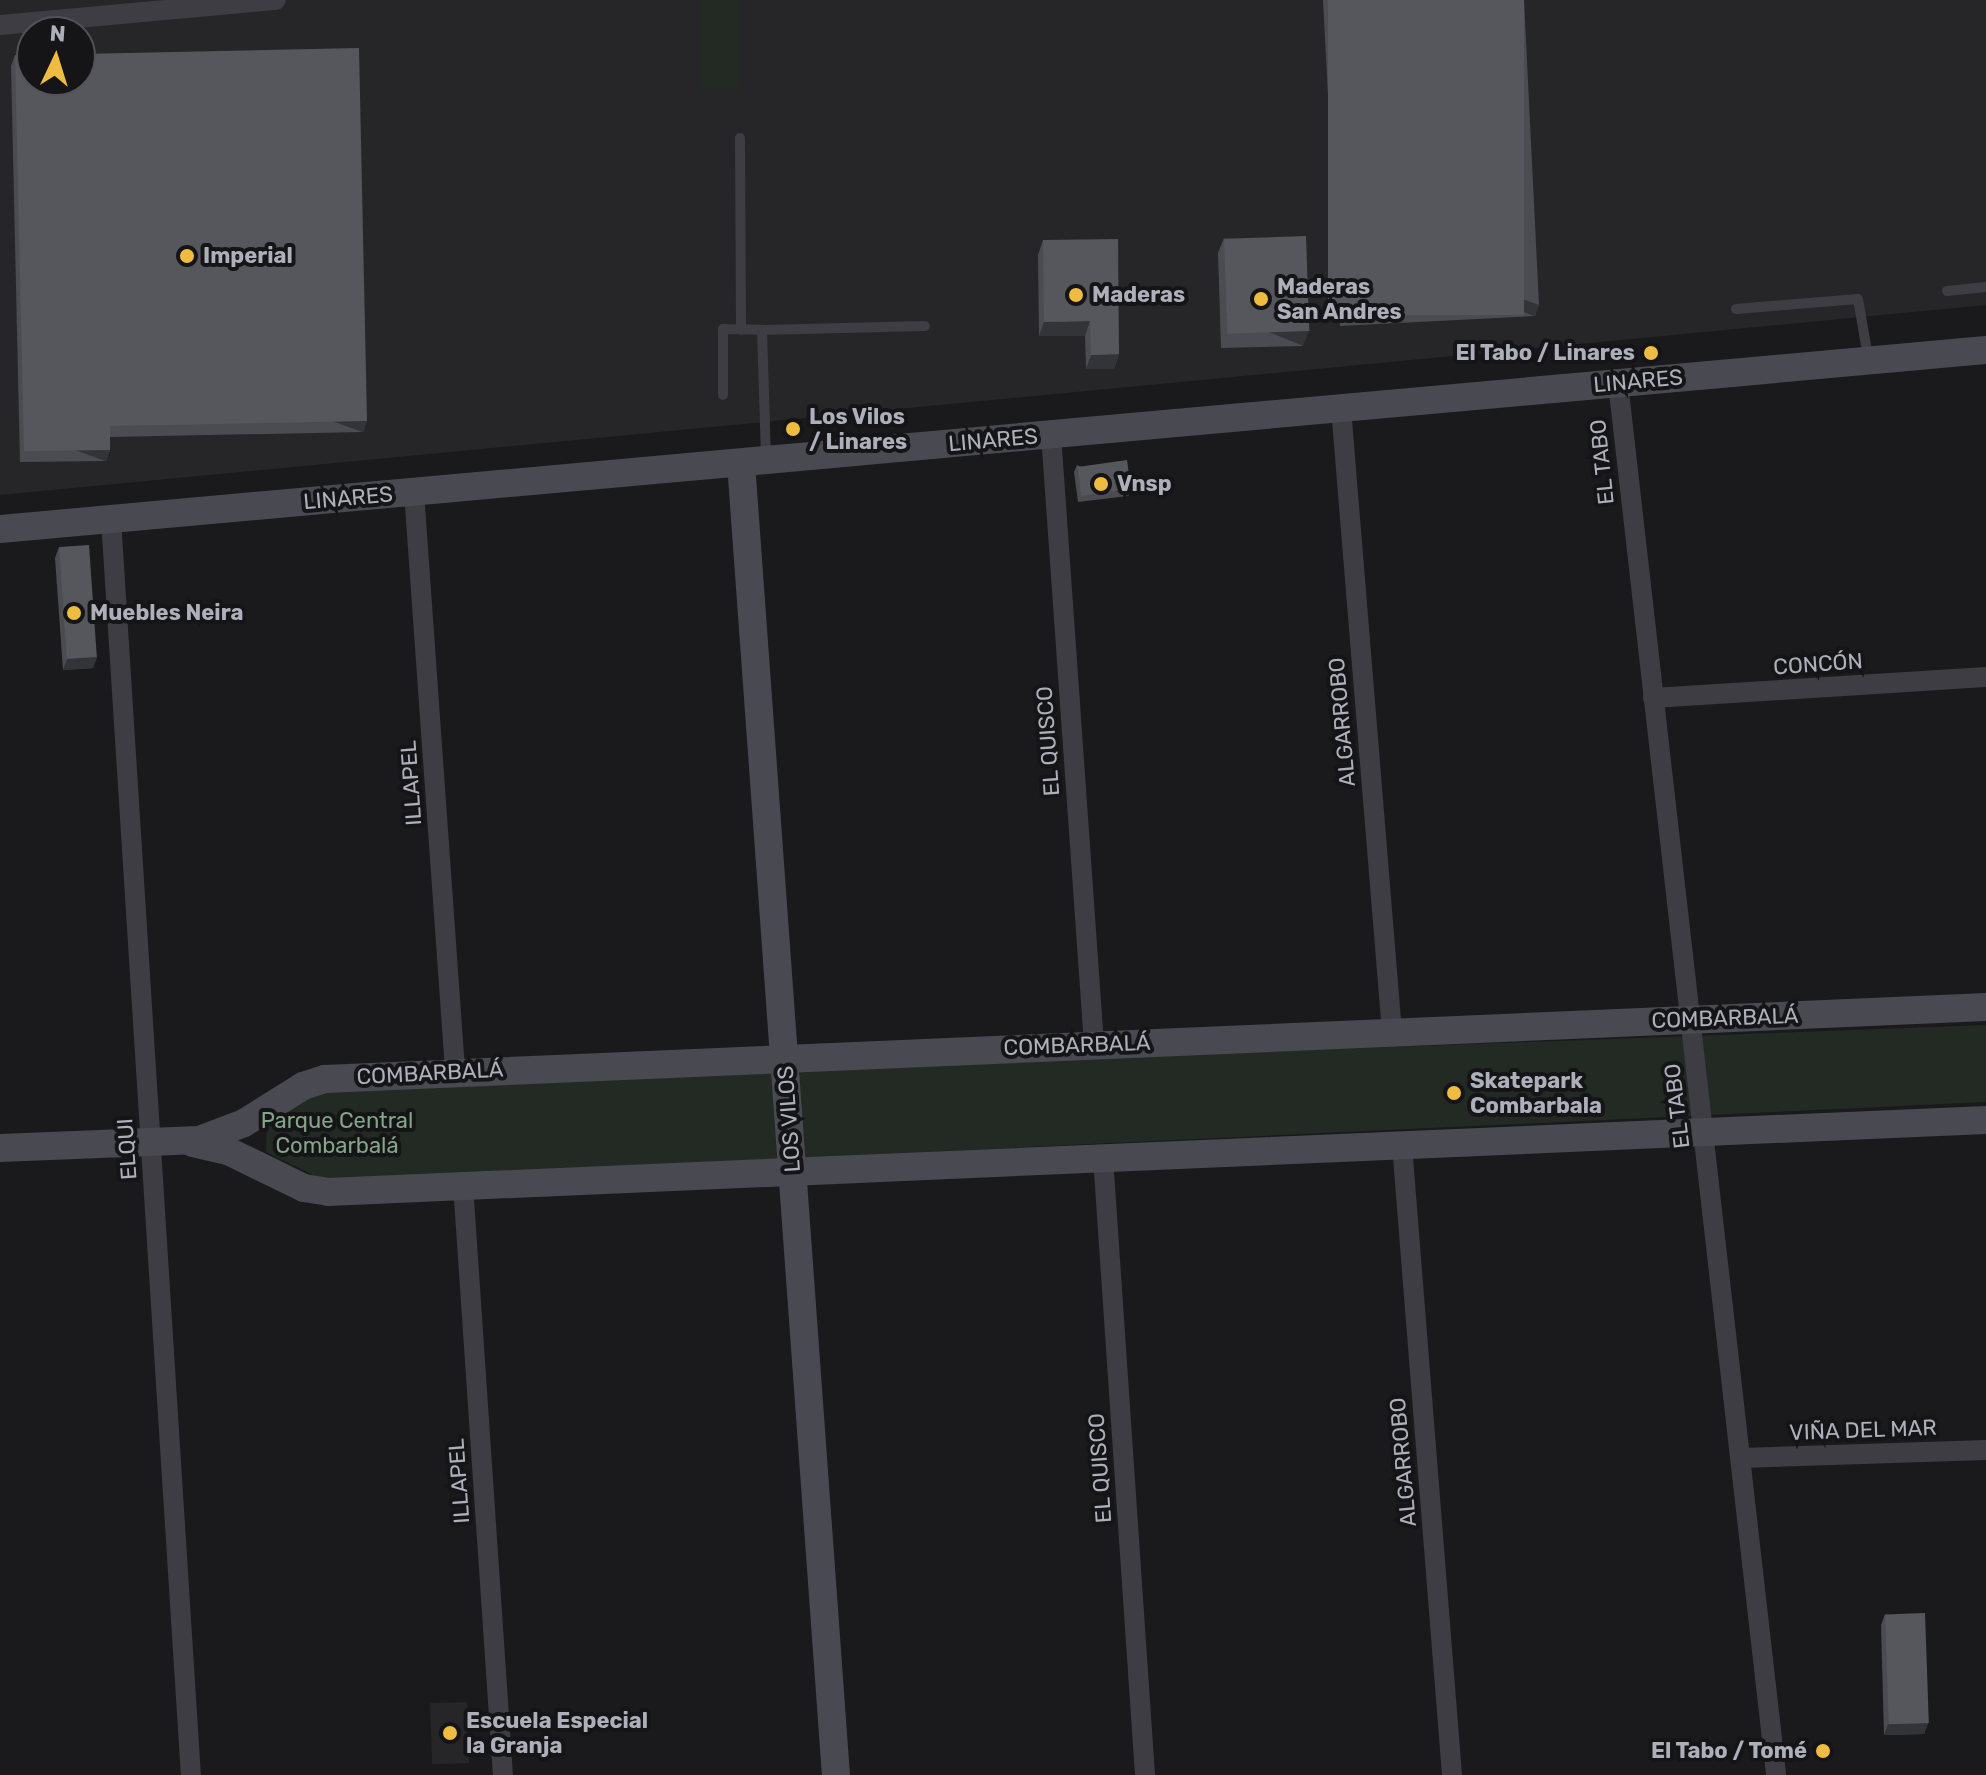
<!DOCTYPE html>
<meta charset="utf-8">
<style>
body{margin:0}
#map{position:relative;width:1986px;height:1775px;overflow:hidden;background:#1a1a1c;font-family:Rubik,sans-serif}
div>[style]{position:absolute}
.built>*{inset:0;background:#262629;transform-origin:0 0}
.green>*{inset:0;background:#222a23;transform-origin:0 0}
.lane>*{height:10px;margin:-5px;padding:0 5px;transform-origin:5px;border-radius:5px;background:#3d3d43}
.street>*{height:20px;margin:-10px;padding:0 10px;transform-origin:10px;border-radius:10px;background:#3d3d43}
.secondary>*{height:28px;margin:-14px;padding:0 14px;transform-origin:14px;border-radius:14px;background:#494a51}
.wall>*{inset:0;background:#4b4c51}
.shaded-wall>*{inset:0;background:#333437;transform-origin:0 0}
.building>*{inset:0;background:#56575c;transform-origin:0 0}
.dots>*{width:22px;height:22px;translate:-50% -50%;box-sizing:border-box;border:4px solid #151517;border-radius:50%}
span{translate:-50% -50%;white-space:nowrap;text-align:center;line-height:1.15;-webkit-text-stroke:8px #151517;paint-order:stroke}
.poi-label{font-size:22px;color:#adb0bb;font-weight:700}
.left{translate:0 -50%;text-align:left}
.right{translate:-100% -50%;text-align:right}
.street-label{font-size:22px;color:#adb0bb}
.park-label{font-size:22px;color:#84a588}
.north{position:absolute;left:16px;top:16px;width:80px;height:80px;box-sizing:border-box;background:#151517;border:2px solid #525359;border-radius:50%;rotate:4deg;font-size:22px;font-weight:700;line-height:32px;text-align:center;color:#adb0bb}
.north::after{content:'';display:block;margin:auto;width:28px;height:36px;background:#eebc40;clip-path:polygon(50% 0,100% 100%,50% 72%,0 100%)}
</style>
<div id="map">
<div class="built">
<div style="clip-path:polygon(evenodd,0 0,1986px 0,1986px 305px,0 495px,0 0,32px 32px,80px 32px,80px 80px,32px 80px,32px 32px)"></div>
<div style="left:467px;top:1702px;width:61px;height:37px;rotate:88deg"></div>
</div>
<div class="green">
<div style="left:699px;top:0;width:41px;height:89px"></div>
<div style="clip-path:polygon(1986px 1025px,1986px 1102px,323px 1180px,266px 1152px,267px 1121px,318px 1087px)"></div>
</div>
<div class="lane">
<div style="left:740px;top:138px;width:192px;rotate:89.7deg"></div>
<div style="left:1947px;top:291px;width:39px;rotate:-6deg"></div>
<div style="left:1736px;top:309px;width:122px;rotate:-4.7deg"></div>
<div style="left:1858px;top:299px;width:59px;rotate:80.2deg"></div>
<div style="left:762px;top:330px;width:163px;rotate:-1.4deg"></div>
<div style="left:723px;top:395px;width:66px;rotate:-90deg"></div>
<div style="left:723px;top:329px;width:39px;rotate:1deg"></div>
<div style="left:762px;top:330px;width:129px;rotate:88.2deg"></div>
</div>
<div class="street">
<div style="left:0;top:25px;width:277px;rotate:-5.2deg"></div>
<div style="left:1618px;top:383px;width:1401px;rotate:83.52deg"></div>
<div style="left:1341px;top:408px;width:626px;rotate:85.33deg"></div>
<div style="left:1051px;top:434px;width:612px;rotate:85.97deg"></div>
<div style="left:414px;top:492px;width:579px;rotate:85.94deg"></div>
<div style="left:111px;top:519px;width:1259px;rotate:86.36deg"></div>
<div style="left:1653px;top:698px;width:334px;rotate:-3.6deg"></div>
<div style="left:1402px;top:1145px;width:632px;rotate:85.46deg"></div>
<div style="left:1103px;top:1157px;width:619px;rotate:86.11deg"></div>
<div style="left:463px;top:1184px;width:592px;rotate:86.13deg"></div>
<div style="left:1741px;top:1458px;width:245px;rotate:-1.9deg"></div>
</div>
<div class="secondary">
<div style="left:741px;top:463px;width:1315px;rotate:85.86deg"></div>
<div style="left:0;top:529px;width:1994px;rotate:-5.15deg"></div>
<div style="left:193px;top:1143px;width:36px;rotate:13deg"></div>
<div style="left:228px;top:1151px;width:85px;rotate:26deg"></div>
<div style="left:304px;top:1188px;width:24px;rotate:9deg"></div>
<div style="left:328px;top:1192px;width:1660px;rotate:-2.49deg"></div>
<div style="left:0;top:1148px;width:199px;rotate:-2.3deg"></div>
<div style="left:199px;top:1140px;width:48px;rotate:-20.7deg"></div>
<div style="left:244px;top:1123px;width:70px;rotate:-32.1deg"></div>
<div style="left:303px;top:1086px;width:23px;rotate:-18deg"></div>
<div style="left:325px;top:1079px;width:1663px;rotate:-2.48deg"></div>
</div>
<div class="wall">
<div style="clip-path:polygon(1323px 0,1524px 0,1539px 305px,1535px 316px,1340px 326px)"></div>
<div style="clip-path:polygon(15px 55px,367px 421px,363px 432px,110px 437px,110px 450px,106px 461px,20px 462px,11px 66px)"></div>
<div style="clip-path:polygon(1224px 238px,1303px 346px,1221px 348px,1218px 253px)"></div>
<div style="clip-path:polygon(1043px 240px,1119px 354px,1114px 369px,1086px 369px,1085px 336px,1039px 336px,1038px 255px)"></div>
<div style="clip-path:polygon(1077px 465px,1131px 489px,1128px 496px,1078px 502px,1074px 472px)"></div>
<div style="clip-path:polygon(59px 547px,97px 657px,93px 668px,63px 670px,55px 558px)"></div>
<div style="clip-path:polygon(1885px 1614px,1928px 1723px,1924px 1734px,1884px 1735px,1881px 1625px)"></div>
</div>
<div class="shaded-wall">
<div style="left:1539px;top:305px;width:12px;height:195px;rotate:110deg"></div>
<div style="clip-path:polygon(1090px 321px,1085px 336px,1039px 336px,1044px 322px)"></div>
<div style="left:1309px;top:331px;width:16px;height:83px;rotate:112deg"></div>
<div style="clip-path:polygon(1119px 354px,1114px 369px,1086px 369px,1091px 355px)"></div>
<div style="left:367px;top:421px;width:12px;height:257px;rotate:110deg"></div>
<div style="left:110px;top:450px;width:12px;height:86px;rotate:110deg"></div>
<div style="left:1131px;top:489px;width:8px;height:51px;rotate:113deg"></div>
<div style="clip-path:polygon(97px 657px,93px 668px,63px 670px,67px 659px)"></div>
<div style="clip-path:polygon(1928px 1723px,1924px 1734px,1884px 1735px,1888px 1724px)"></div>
</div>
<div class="building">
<div style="left:1328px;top:0;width:196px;height:315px"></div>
<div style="clip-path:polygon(359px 48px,367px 421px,110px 426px,110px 450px,24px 451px,15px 55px,32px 55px,32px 80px,80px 80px,80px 54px)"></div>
<div style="left:1306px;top:236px;width:95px;height:82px;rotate:88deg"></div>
<div style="clip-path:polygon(1118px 239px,1119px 354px,1091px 355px,1090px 321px,1044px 322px,1043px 240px)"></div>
<div style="left:1127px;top:460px;width:29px;height:50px;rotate:82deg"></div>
<div style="left:89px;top:545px;width:112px;height:30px;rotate:86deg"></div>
<div style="left:1925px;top:1613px;width:110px;height:40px;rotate:88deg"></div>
</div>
<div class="dots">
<div style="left:187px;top:256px;background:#eebc40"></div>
<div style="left:1076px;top:295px;background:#eebc40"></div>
<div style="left:1261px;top:299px;background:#eebc40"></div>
<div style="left:1651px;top:353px;background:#eebc40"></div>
<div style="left:793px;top:429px;background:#eebc40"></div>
<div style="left:1101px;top:484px;background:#eebc40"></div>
<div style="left:74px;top:613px;background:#eebc40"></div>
<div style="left:1454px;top:1093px;background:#eebc40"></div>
<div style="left:450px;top:1733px;background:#eebc40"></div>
<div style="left:1823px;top:1751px;background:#eebc40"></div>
</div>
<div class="poi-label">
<span class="left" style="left:203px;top:256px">Imperial</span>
<span class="left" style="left:1277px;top:299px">Maderas<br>San Andres</span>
<span class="left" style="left:1092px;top:295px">Maderas</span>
<span class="right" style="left:1635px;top:353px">El Tabo / Linares</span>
<span class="left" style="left:809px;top:429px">Los Vilos<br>/ Linares</span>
<span class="left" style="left:1117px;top:484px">Vnsp</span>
<span class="left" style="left:90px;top:613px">Muebles Neira</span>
<span class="left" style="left:1470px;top:1093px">Skatepark<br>Combarbala</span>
<span class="left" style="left:466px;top:1733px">Escuela Especial<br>la Granja</span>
<span class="right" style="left:1807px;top:1751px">El Tabo / Tomé</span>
</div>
<div class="street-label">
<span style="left:1638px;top:381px;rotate:-5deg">LINARES</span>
<span style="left:993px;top:440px;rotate:-5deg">LINARES</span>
<span style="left:1602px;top:462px;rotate:-96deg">EL TABO</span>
<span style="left:348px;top:498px;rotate:-5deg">LINARES</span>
<span style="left:1818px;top:664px;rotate:-4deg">CONCÓN</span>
<span style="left:1342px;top:722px;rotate:-95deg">ALGARROBO</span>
<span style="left:1048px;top:741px;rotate:-94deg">EL QUISCO</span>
<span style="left:411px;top:783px;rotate:-94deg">ILLAPEL</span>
<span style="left:1725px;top:1018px;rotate:-2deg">COMBARBALÁ</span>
<span style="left:1077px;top:1045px;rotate:-2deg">COMBARBALÁ</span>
<span style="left:430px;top:1073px;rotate:-3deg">COMBARBALÁ</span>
<span style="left:1677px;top:1106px;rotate:-97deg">EL TABO</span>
<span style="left:789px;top:1119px;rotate:-94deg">LOS VILOS</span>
<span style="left:127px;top:1149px;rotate:-94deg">ELQUI</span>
<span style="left:1863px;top:1430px;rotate:-2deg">VIÑA DEL MAR</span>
<span style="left:1403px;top:1462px;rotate:-95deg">ALGARROBO</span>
<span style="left:1100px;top:1468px;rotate:-94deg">EL QUISCO</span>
<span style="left:459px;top:1481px;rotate:-94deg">ILLAPEL</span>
</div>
<div class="park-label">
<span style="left:337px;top:1133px">Parque Central<br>Combarbalá</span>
</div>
<div class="north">N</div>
</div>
